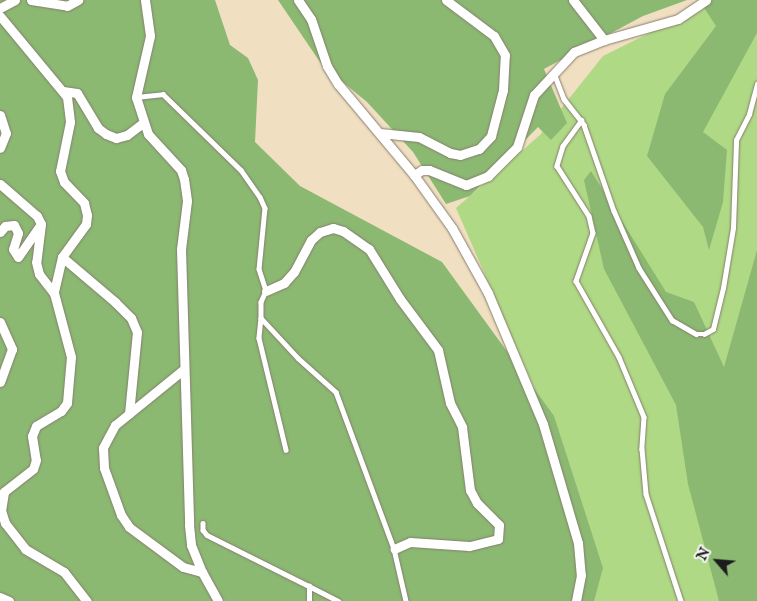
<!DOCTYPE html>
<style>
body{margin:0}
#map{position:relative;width:757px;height:601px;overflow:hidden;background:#f0dfc1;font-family:"IM FELL English",serif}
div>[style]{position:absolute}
.green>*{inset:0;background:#afd985}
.forest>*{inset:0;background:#8bb972}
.roads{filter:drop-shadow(0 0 1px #867e6e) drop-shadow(0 0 1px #867e6e)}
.service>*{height:4.5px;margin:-2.25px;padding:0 2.25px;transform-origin:2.25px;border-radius:2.25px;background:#fff}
.minor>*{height:9px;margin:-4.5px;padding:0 4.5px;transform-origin:4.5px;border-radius:4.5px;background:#fff}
span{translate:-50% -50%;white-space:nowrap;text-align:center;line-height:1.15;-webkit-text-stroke:4px #f6f6f2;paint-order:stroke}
.north{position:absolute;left:692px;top:536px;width:50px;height:50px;-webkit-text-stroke:4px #f6f6f2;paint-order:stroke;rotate:297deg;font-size:14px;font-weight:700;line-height:20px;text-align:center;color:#1c1c1c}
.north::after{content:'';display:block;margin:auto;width:18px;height:22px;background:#1c1c1c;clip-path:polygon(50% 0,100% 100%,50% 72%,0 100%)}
</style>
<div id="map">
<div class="green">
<div style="clip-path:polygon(716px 0,757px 0,757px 601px,592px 601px,575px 482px,456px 208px,540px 135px,603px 56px)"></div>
</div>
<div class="forest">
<div style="clip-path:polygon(0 0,215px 0,230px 45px,248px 58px,258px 80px,255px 142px,300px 186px,442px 262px,554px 416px,603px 568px,594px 601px,0 601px)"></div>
<div style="clip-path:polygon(278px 0,687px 0,643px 16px,544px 69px,567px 123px,551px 140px,538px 127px,470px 196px,446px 204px,413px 152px,367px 102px,322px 65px)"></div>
<div style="clip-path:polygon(699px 0,757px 0,757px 33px,703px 132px,727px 150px,723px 202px,709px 250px,703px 227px,647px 156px,665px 94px,716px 26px)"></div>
<div style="clip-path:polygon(591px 171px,666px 292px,694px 302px,724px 367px,757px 250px,757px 601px,719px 601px,688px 484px,676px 405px,604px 269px,584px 180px)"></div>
</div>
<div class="roads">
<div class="service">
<div style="left:554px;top:73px;width:28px;rotate:69deg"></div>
<div style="left:564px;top:99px;width:33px;rotate:52deg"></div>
<div style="left:584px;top:125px;width:91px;rotate:70.8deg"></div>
<div style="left:614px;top:211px;width:62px;rotate:66.3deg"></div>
<div style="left:639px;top:268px;width:62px;rotate:57.6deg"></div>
<div style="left:672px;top:320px;width:28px;rotate:30deg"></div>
<div style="left:696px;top:334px;width:8px"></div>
<div style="left:704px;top:334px;width:10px;rotate:-29deg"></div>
<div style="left:713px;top:329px;width:42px;rotate:-76.3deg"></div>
<div style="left:723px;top:288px;width:61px;rotate:-80.5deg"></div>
<div style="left:733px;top:228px;width:88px;rotate:-88deg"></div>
<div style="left:736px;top:140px;width:29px;rotate:-63deg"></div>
<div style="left:749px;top:114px;width:31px;rotate:-75deg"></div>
<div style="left:136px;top:97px;width:27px;rotate:-6deg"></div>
<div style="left:163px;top:94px;width:109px;rotate:44.3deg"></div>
<div style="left:241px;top:170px;width:33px;rotate:55deg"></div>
<div style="left:260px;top:197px;width:12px;rotate:66deg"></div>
<div style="left:265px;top:208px;width:61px;rotate:95.6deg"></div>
<div style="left:259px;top:269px;width:23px;rotate:72deg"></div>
<div style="left:266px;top:291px;width:12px;rotate:114deg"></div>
<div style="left:261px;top:302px;width:16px;rotate:90deg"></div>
<div style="left:261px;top:318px;width:54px;rotate:47.2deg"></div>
<div style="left:298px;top:358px;width:51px;rotate:41.8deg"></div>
<div style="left:336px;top:392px;width:167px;rotate:69.7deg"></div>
<div style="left:394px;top:549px;width:53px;rotate:77deg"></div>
<div style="left:582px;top:120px;width:32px;rotate:126deg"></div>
<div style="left:563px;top:146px;width:21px;rotate:107deg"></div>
<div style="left:557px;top:166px;width:59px;rotate:57.4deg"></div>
<div style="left:589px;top:216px;width:17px;rotate:77deg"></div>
<div style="left:593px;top:233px;width:51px;rotate:109.5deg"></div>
<div style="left:576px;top:281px;width:87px;rotate:60.5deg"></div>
<div style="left:619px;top:357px;width:65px;rotate:67.4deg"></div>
<div style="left:644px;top:417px;width:32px;rotate:94deg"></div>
<div style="left:642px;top:449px;width:45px;rotate:84.9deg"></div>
<div style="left:646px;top:494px;width:113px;rotate:71.9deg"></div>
<div style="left:261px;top:318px;width:20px;rotate:96deg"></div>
<div style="left:259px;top:338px;width:115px;rotate:76.4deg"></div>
<div style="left:203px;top:523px;width:7px;rotate:90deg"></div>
<div style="left:203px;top:530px;width:6px;rotate:51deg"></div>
<div style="left:207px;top:535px;width:114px;rotate:26.6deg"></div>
<div style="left:309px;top:601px;width:15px;rotate:-90deg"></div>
<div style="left:309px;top:586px;width:33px;rotate:27deg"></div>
</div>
<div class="minor">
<div style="left:31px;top:0;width:36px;rotate:9deg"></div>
<div style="left:67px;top:6px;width:13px;rotate:-29deg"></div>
<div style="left:145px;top:0;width:36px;rotate:82deg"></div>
<div style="left:150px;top:36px;width:63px;rotate:102.9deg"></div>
<div style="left:136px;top:97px;width:39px;rotate:72deg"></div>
<div style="left:148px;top:134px;width:49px;rotate:47.5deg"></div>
<div style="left:181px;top:170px;width:9px;rotate:72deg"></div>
<div style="left:184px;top:179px;width:22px;rotate:82deg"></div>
<div style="left:187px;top:201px;width:48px;rotate:97.1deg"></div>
<div style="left:181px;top:249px;width:276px;rotate:88.3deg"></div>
<div style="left:189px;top:525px;width:20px;rotate:84deg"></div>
<div style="left:191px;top:545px;width:29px;rotate:68deg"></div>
<div style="left:202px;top:572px;width:33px;rotate:61deg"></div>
<div style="left:298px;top:0;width:23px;rotate:56deg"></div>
<div style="left:311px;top:19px;width:50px;rotate:71.2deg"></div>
<div style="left:327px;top:66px;width:21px;rotate:59deg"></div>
<div style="left:338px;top:84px;width:119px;rotate:50.1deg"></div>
<div style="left:414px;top:175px;width:65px;rotate:54.4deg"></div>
<div style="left:452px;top:228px;width:74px;rotate:61deg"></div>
<div style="left:488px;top:293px;width:142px;rotate:67.2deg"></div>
<div style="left:543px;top:424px;width:124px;rotate:73.6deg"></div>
<div style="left:578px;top:543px;width:32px;rotate:85deg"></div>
<div style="left:581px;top:575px;width:26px;rotate:101deg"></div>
<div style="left:573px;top:0;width:51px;rotate:52.2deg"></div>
<div style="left:0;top:8px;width:17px;rotate:-28deg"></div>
<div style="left:0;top:16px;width:105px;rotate:50.4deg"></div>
<div style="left:67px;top:97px;width:25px;rotate:83deg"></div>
<div style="left:70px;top:122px;width:50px;rotate:101.5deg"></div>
<div style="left:60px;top:171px;width:12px;rotate:70deg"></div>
<div style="left:64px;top:182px;width:29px;rotate:46deg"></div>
<div style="left:84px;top:203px;width:12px;rotate:76deg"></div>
<div style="left:87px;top:215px;width:9px;rotate:96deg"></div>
<div style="left:86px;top:224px;width:41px;rotate:126deg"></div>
<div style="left:62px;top:257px;width:37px;rotate:103deg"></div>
<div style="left:54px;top:293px;width:66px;rotate:75.1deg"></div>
<div style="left:71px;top:357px;width:46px;rotate:95deg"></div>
<div style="left:67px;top:403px;width:10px;rotate:127deg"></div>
<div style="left:61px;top:411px;width:29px;rotate:149deg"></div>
<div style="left:36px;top:426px;width:11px;rotate:112deg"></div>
<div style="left:32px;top:436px;width:24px;rotate:81deg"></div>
<div style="left:36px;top:460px;width:9px;rotate:108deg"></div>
<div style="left:33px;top:469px;width:37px;rotate:142deg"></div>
<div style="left:4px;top:492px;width:18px;rotate:99deg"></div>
<div style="left:1px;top:510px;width:14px;rotate:73deg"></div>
<div style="left:5px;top:523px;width:33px;rotate:52deg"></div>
<div style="left:25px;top:549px;width:45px;rotate:30.5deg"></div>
<div style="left:64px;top:572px;width:37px;rotate:52deg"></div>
<div style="left:63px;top:91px;width:14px;rotate:8deg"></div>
<div style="left:77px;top:93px;width:41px;rotate:59deg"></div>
<div style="left:98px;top:128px;width:10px;rotate:37deg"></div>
<div style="left:106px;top:134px;width:11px;rotate:22deg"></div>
<div style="left:116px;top:138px;width:11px;rotate:-15deg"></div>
<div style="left:127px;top:135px;width:20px;rotate:-37deg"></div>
<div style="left:0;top:115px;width:19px;rotate:72deg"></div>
<div style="left:6px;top:133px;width:16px;rotate:112deg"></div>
<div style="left:380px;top:133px;width:39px;rotate:6deg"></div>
<div style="left:419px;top:137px;width:35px;rotate:27deg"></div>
<div style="left:450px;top:153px;width:10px;rotate:11deg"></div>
<div style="left:460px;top:155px;width:20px;rotate:-18deg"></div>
<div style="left:479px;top:149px;width:18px;rotate:-47deg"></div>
<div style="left:491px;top:136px;width:48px;rotate:-75.4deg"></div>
<div style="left:503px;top:90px;width:35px;rotate:-87deg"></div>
<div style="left:505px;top:55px;width:22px;rotate:-120deg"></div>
<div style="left:494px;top:36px;width:60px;rotate:-143.1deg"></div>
<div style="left:414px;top:175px;width:9px;rotate:-32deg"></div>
<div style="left:422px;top:170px;width:7px"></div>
<div style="left:429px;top:170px;width:40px;rotate:22deg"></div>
<div style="left:466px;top:185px;width:24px;rotate:-22deg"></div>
<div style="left:488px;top:176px;width:41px;rotate:-45deg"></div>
<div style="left:517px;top:147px;width:55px;rotate:-71.9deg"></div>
<div style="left:534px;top:95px;width:59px;rotate:-47.1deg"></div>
<div style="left:574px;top:52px;width:32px;rotate:-22deg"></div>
<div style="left:604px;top:40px;width:77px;rotate:-15.8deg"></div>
<div style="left:678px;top:19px;width:34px;rotate:-34deg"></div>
<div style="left:0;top:184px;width:49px;rotate:40.9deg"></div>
<div style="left:37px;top:216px;width:9px;rotate:63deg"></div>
<div style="left:41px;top:224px;width:38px;rotate:97deg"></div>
<div style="left:36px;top:262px;width:12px;rotate:76deg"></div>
<div style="left:39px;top:274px;width:24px;rotate:52deg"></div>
<div style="left:0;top:232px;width:8px;rotate:-50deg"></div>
<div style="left:5px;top:226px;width:9px;rotate:-6deg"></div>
<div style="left:14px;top:225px;width:9px;rotate:63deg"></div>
<div style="left:18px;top:233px;width:17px;rotate:107deg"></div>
<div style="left:13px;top:249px;width:9px;rotate:58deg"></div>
<div style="left:18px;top:257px;width:40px;rotate:-55.1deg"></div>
<div style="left:62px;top:257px;width:70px;rotate:40.3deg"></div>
<div style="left:115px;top:302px;width:23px;rotate:45deg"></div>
<div style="left:131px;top:318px;width:15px;rotate:67deg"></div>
<div style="left:137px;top:332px;width:82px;rotate:95.6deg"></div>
<div style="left:266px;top:291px;width:20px;rotate:-24deg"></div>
<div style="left:284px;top:283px;width:15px;rotate:-48deg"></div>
<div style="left:294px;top:272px;width:36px;rotate:-62deg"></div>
<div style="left:311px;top:240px;width:12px;rotate:-42deg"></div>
<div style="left:320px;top:232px;width:14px;rotate:-17deg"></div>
<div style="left:333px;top:228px;width:10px;rotate:17deg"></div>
<div style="left:343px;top:231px;width:32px;rotate:35deg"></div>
<div style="left:369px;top:249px;width:59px;rotate:58.2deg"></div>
<div style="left:400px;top:299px;width:64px;rotate:53.3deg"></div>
<div style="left:438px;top:350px;width:54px;rotate:77.2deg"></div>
<div style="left:450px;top:403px;width:27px;rotate:63deg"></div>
<div style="left:462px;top:427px;width:64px;rotate:82.8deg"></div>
<div style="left:470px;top:490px;width:15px;rotate:62deg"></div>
<div style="left:477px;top:503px;width:31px;rotate:45deg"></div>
<div style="left:499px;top:525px;width:14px;rotate:94deg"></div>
<div style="left:498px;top:539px;width:30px;rotate:166deg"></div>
<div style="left:469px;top:546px;width:59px;rotate:-176.1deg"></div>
<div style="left:410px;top:542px;width:17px;rotate:156deg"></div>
<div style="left:0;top:322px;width:30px;rotate:66deg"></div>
<div style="left:12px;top:349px;width:35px;rotate:110deg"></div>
<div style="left:184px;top:369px;width:89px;rotate:140.9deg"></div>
<div style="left:115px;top:425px;width:26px;rotate:118deg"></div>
<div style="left:103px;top:448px;width:20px;rotate:87deg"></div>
<div style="left:104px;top:468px;width:50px;rotate:70.1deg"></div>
<div style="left:121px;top:515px;width:14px;rotate:56deg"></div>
<div style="left:129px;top:527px;width:67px;rotate:36.5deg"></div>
<div style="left:183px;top:567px;width:20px;rotate:15deg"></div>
<div style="left:0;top:597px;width:10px;rotate:24deg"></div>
</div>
</div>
<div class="north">N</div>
</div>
